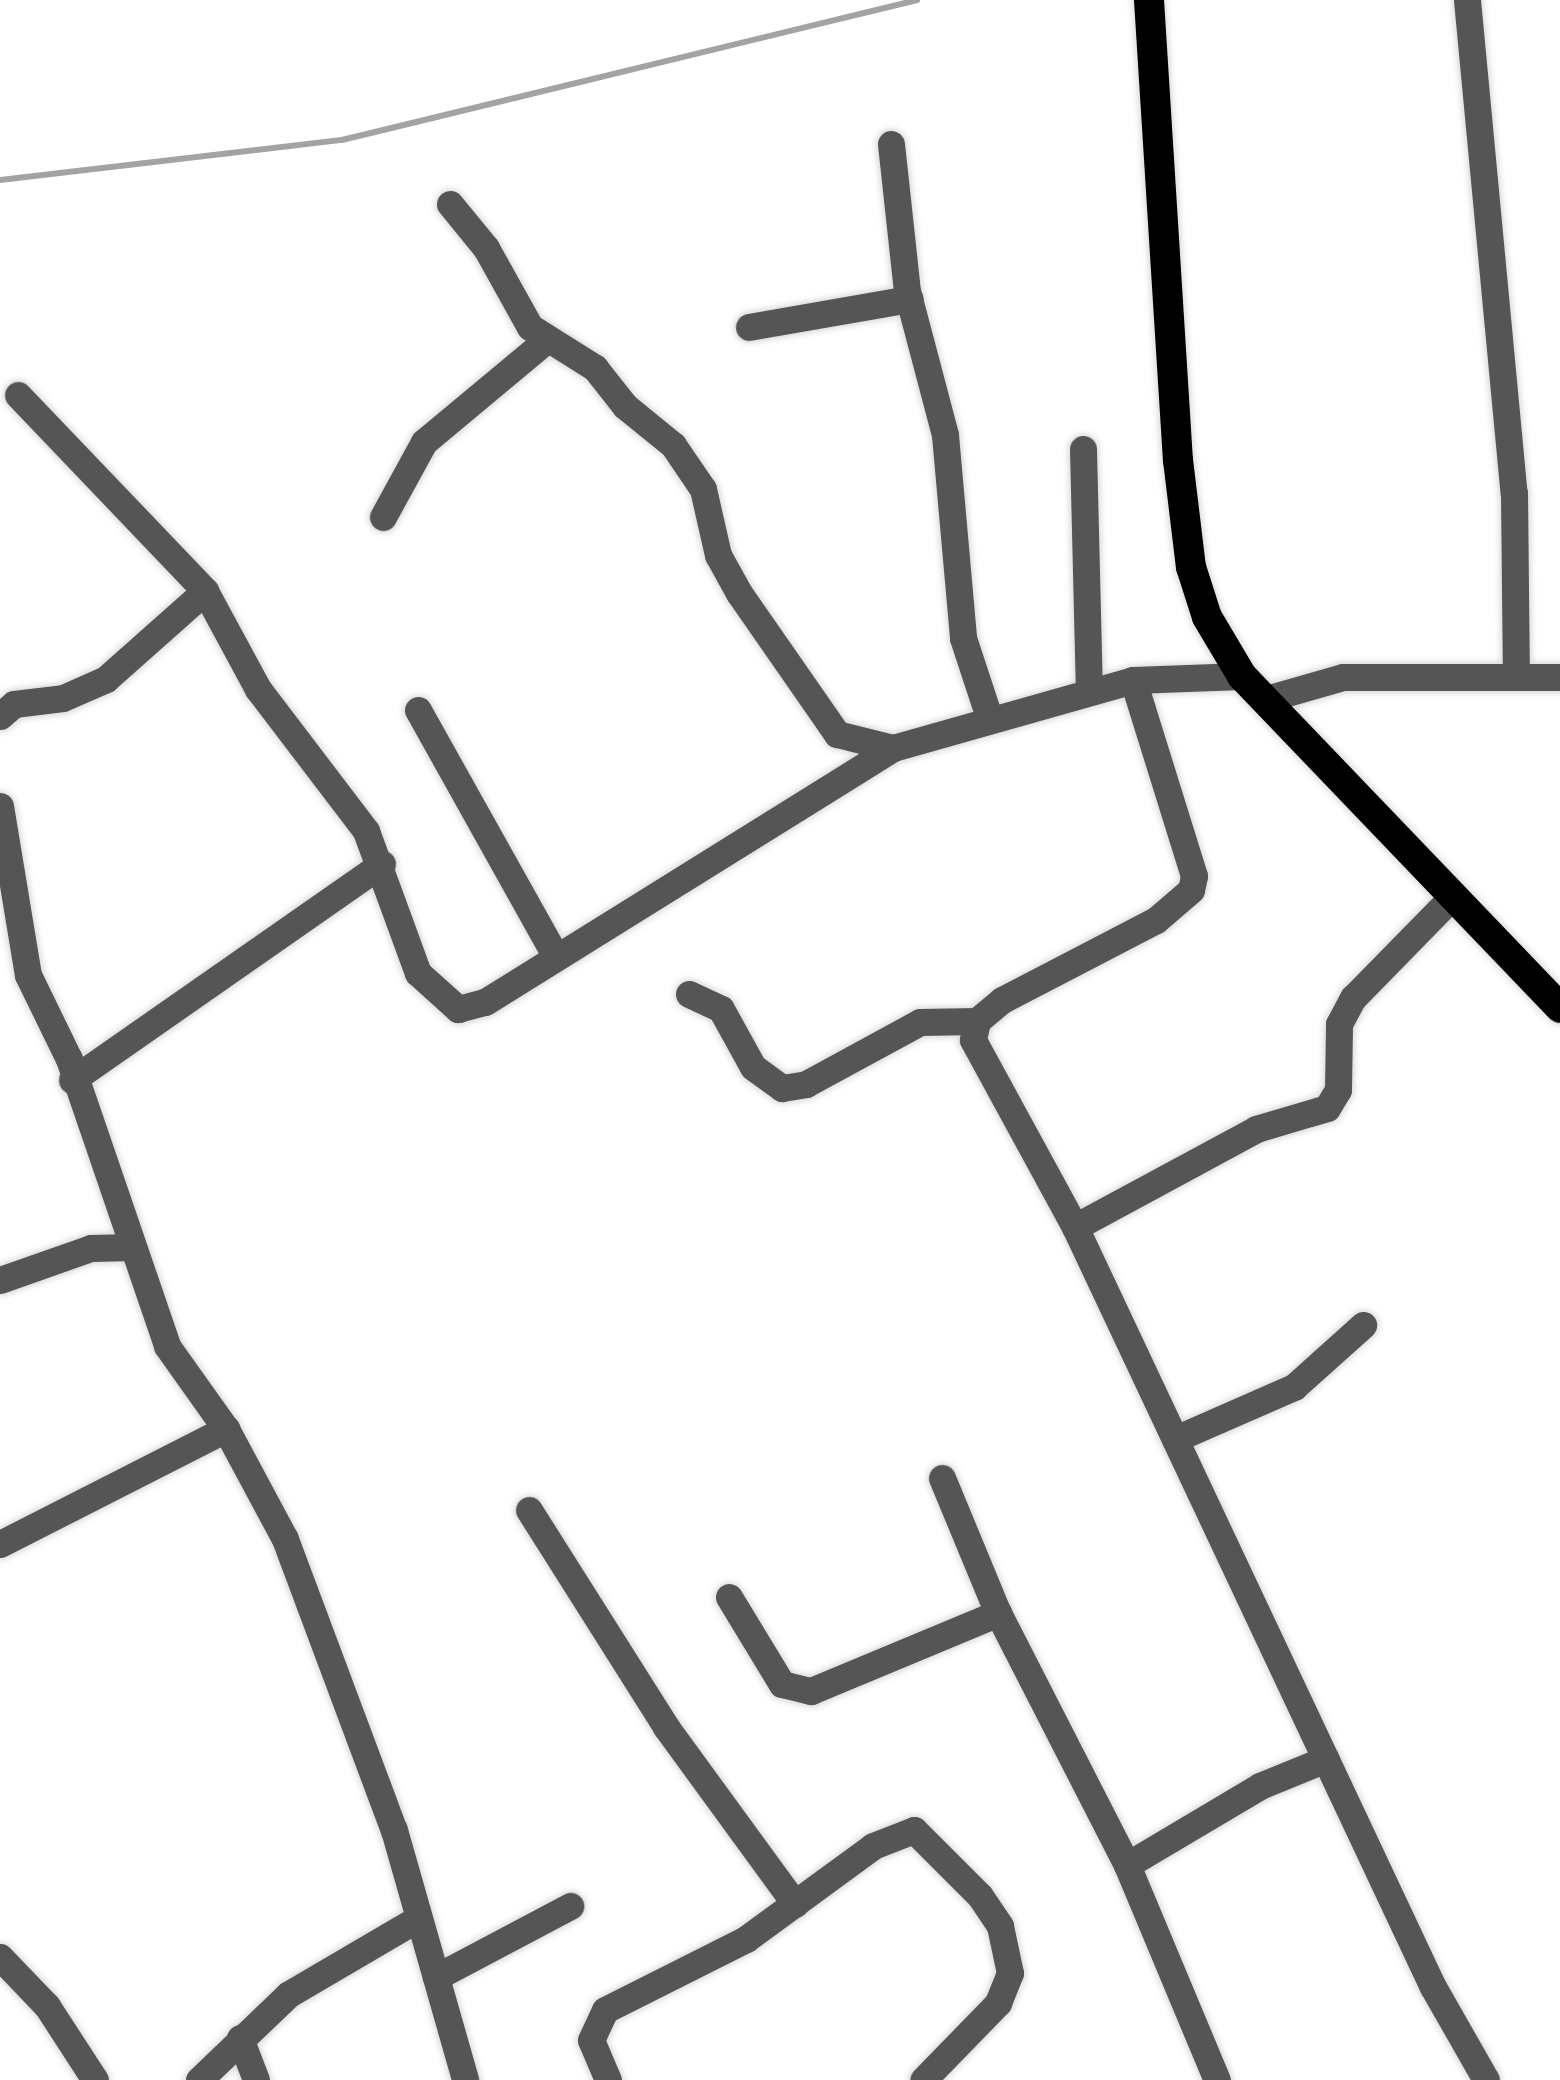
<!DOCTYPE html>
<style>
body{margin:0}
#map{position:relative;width:1560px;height:2080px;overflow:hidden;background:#fff;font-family:"PT Sans Narrow",sans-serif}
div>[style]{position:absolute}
.stream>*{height:6px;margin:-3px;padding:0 3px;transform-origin:3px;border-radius:3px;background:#a3a3a3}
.roads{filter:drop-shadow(0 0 3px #dbdbdb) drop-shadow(0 0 3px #dbdbdb)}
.minor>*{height:27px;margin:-13.5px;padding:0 13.5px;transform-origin:13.5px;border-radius:13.5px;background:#555}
.major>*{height:30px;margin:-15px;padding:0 15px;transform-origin:15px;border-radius:15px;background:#000}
span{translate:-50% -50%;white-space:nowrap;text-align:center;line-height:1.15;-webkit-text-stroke:9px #fff;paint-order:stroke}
</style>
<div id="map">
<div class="stream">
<div style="left:0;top:180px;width:344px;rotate:-6.7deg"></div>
<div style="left:342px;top:140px;width:592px;rotate:-13.68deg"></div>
</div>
<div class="roads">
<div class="minor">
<div style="left:1467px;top:0;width:495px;rotate:84.6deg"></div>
<div style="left:1514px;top:493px;width:184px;rotate:89.4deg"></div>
<div style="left:891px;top:144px;width:148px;rotate:83.8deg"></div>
<div style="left:907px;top:291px;width:149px;rotate:75.2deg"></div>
<div style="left:945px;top:435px;width:204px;rotate:84.9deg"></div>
<div style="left:963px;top:638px;width:86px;rotate:71.8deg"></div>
<div style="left:450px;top:204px;width:57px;rotate:50.7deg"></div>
<div style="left:486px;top:248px;width:90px;rotate:60.9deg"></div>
<div style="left:530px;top:327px;width:77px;rotate:32.2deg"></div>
<div style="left:595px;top:368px;width:48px;rotate:51.7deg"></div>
<div style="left:625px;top:406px;width:62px;rotate:39.1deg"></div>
<div style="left:673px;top:445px;width:53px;rotate:55.7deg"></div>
<div style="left:703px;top:489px;width:68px;rotate:77.2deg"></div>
<div style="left:718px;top:555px;width:43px;rotate:61.1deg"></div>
<div style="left:739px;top:593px;width:172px;rotate:55.2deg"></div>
<div style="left:837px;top:734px;width:58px;rotate:14deg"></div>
<div style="left:893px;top:748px;width:249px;rotate:-15.8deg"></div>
<div style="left:1133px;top:680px;width:109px;rotate:-2.1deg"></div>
<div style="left:749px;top:327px;width:163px;rotate:-9.9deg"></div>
<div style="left:18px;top:395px;width:271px;rotate:46.3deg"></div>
<div style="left:205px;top:591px;width:111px;rotate:61.6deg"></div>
<div style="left:258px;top:689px;width:178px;rotate:52.7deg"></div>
<div style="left:366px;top:831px;width:151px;rotate:69.9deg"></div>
<div style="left:418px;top:973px;width:54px;rotate:42deg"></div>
<div style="left:458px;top:1009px;width:28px;rotate:-15deg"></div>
<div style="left:485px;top:1002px;width:481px;rotate:-31.9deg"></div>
<div style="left:1083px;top:449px;width:241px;rotate:88.6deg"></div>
<div style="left:383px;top:517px;width:85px;rotate:-61.3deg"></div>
<div style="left:424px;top:442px;width:156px;rotate:-39.8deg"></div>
<div style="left:1133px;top:680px;width:205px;rotate:72.7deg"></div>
<div style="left:1194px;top:876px;width:14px;rotate:102deg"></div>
<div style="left:1191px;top:890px;width:46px;rotate:139.4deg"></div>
<div style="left:1156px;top:920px;width:174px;rotate:152.5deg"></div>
<div style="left:1002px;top:1000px;width:33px;rotate:140deg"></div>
<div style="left:977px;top:1021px;width:19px;rotate:102deg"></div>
<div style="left:973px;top:1040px;width:213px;rotate:61.4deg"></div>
<div style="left:1075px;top:1227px;width:840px;rotate:64.78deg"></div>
<div style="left:1433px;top:1987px;width:107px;rotate:60.3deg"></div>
<div style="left:1266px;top:699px;width:80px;rotate:-15.9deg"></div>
<div style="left:1343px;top:677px;width:217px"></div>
<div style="left:418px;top:710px;width:278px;rotate:60.8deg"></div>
<div style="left:0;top:716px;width:18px;rotate:-41deg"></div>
<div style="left:14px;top:704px;width:49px;rotate:-7deg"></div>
<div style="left:63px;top:698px;width:47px;rotate:-23.8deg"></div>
<div style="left:106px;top:679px;width:132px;rotate:-41.6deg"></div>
<div style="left:0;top:806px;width:171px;rotate:80.6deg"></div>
<div style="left:28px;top:975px;width:93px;rotate:64deg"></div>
<div style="left:69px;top:1059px;width:303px;rotate:71.1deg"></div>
<div style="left:167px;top:1346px;width:102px;rotate:54.6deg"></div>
<div style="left:226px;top:1429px;width:125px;rotate:61.8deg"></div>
<div style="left:285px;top:1539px;width:311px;rotate:69.5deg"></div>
<div style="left:394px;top:1830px;width:260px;rotate:74.1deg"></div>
<div style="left:689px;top:994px;width:35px;rotate:25deg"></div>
<div style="left:721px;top:1009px;width:66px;rotate:61.1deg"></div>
<div style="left:753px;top:1067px;width:36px;rotate:36deg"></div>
<div style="left:782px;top:1088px;width:24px;rotate:-9deg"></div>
<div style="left:806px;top:1084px;width:130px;rotate:-28.5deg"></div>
<div style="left:920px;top:1022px;width:57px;rotate:-1deg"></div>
<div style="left:72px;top:1080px;width:378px;rotate:-34.9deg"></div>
<div style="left:1075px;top:1227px;width:206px;rotate:-28.4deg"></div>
<div style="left:1256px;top:1129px;width:74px;rotate:-16.5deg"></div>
<div style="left:1327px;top:1108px;width:21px;rotate:-59deg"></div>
<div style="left:1338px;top:1090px;width:66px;rotate:-89.1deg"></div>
<div style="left:1339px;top:1024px;width:30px;rotate:-62deg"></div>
<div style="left:1353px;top:998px;width:144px;rotate:-45.6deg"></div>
<div style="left:0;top:1280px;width:96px;rotate:-19.4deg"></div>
<div style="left:91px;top:1248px;width:41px;rotate:-1.4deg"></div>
<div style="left:1175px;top:1439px;width:130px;rotate:-23.6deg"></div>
<div style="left:1294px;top:1387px;width:93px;rotate:-41.9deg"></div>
<div style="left:942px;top:1478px;width:146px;rotate:67.5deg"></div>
<div style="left:998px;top:1613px;width:283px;rotate:62.9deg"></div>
<div style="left:1127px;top:1865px;width:233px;rotate:67.3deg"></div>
<div style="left:529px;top:1510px;width:257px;rotate:57.7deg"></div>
<div style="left:666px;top:1727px;width:219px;rotate:53.9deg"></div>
<div style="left:0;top:1544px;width:254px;rotate:-27deg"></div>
<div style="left:729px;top:1597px;width:102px;rotate:58.7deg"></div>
<div style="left:782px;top:1684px;width:30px;rotate:14deg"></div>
<div style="left:811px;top:1691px;width:203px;rotate:-22.6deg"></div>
<div style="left:1127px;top:1865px;width:155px;rotate:-30.7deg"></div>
<div style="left:1260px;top:1786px;width:71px;rotate:-22.2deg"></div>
<div style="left:0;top:1957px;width:68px;rotate:46.2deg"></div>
<div style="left:47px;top:2006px;width:88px;rotate:57deg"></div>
<div style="left:436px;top:1977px;width:152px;rotate:-27.9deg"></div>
<div style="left:240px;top:2038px;width:45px;rotate:69.1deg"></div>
<div style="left:199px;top:2080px;width:124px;rotate:-43.7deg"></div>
<div style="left:289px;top:1994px;width:148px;rotate:-30.4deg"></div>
<div style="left:608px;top:2080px;width:43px;rotate:-113deg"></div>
<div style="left:591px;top:2040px;width:33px;rotate:-65deg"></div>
<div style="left:605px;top:2010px;width:158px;rotate:-26.7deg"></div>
<div style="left:746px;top:1939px;width:157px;rotate:-36.2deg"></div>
<div style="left:873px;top:1846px;width:44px;rotate:-21.3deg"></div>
<div style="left:914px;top:1830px;width:93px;rotate:45deg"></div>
<div style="left:980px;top:1896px;width:36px;rotate:56deg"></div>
<div style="left:1000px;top:1926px;width:48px;rotate:78deg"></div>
<div style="left:1010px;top:1973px;width:32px;rotate:112deg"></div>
<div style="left:998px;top:2003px;width:107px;rotate:134.2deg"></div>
</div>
<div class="major">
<div style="left:1149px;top:0;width:461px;rotate:86.4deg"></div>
<div style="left:1178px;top:460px;width:108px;rotate:83.1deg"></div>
<div style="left:1191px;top:567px;width:52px;rotate:72.3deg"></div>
<div style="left:1207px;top:617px;width:69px;rotate:59.3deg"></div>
<div style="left:1242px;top:676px;width:460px;rotate:46.2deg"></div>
</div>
</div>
</div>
